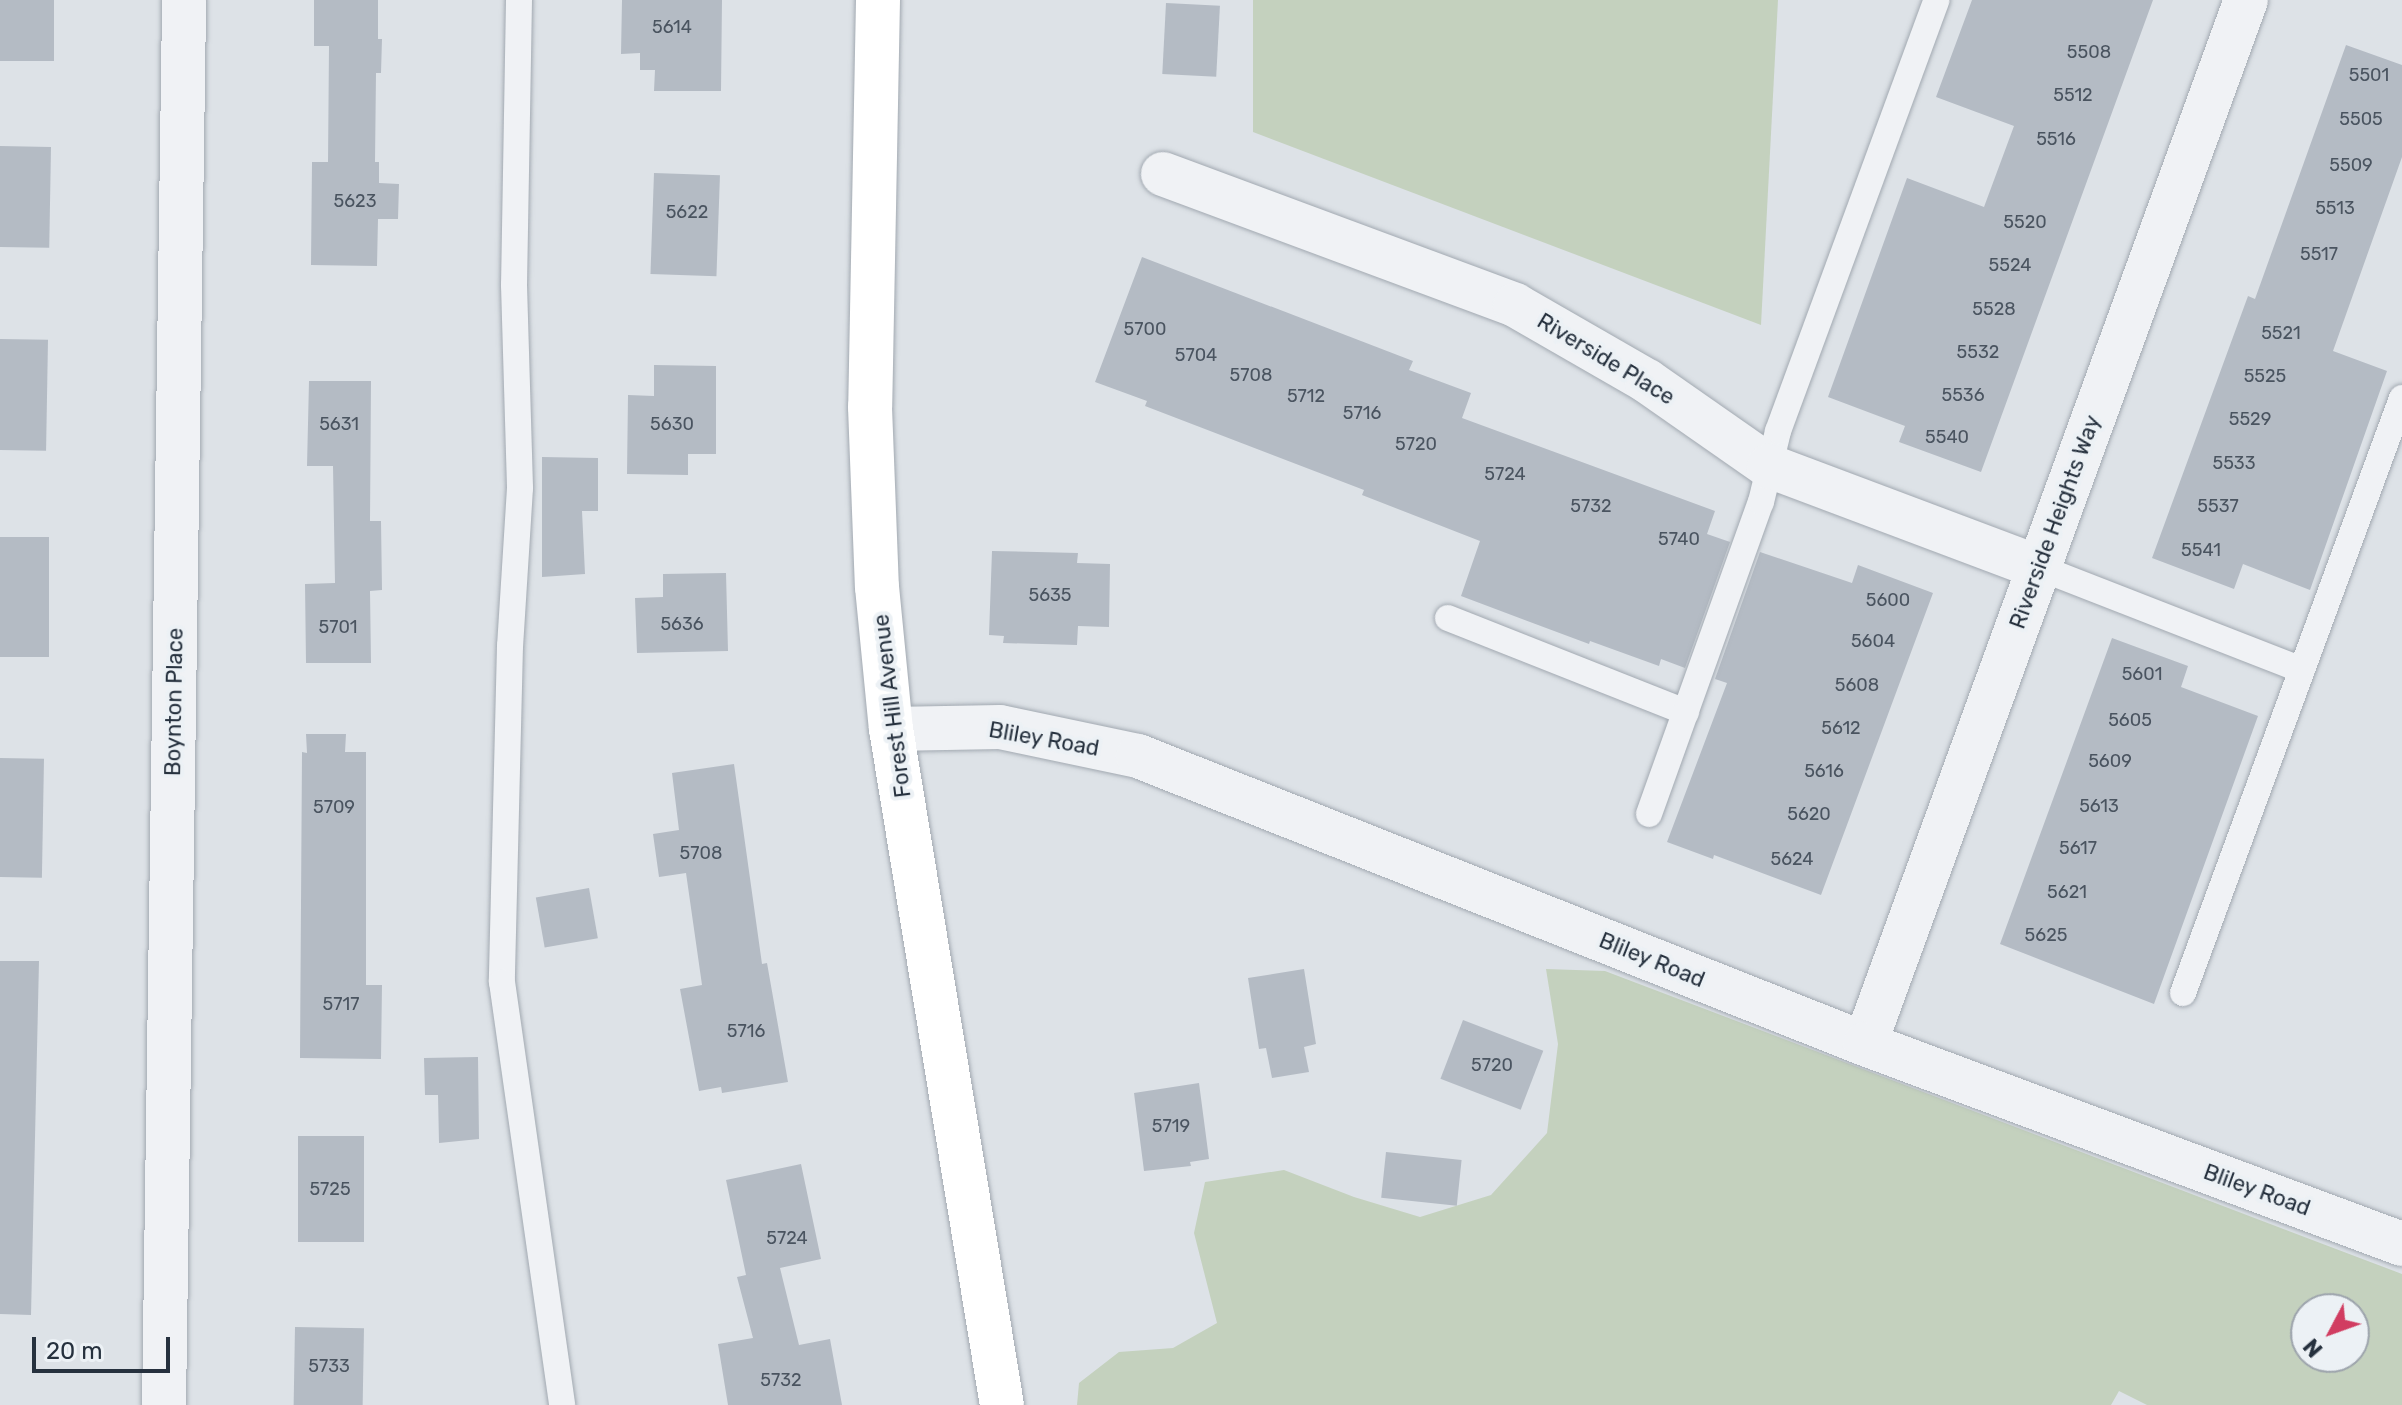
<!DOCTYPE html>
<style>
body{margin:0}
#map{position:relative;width:2402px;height:1405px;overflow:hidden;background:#dde2e7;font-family:Rubik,sans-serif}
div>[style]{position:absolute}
.green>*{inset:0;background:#c4d1be}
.building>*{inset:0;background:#b4bbc4;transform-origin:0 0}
.roads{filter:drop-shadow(0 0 2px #a2a9b1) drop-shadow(0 0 2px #a2a9b1)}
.service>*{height:26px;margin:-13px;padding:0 13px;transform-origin:13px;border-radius:13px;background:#f0f2f5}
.minor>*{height:44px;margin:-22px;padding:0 22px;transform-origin:22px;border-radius:22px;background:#f0f2f5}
.tertiary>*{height:44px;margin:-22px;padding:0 22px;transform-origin:22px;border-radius:22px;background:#f0f2f5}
.secondary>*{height:44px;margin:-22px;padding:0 22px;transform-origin:22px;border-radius:22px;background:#fff}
span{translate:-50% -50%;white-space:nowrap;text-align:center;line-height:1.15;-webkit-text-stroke:8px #ecf1f5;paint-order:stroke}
.number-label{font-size:18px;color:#4a5460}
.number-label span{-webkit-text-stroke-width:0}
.street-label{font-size:22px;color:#26313e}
.north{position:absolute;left:2290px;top:1293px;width:80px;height:80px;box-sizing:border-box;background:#ecf1f5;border:2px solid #9da4ac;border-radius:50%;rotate:229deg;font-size:22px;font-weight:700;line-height:32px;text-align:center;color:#26313e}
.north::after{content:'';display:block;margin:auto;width:28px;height:36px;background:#d13d61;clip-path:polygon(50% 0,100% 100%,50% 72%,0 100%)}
.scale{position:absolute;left:32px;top:1337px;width:138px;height:36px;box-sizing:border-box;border:4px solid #26313e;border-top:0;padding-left:10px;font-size:24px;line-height:28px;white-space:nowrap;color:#26313e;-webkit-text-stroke:6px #ecf1f5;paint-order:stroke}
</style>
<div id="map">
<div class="green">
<div style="clip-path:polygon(1253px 0,1778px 0,1761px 325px,1253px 132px)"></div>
<div style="clip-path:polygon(evenodd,1546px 969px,1605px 971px,2402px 1274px,2402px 1405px,2147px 1405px,2119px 1391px,2111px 1405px,1077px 1405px,1079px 1383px,1119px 1352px,1173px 1348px,1217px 1323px,1194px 1233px,1205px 1182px,1284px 1170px,1354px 1197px,1420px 1217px,1491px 1195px,1547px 1133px,1558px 1044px,1546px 969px,2306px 1309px,2354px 1309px,2354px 1357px,2306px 1357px,2306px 1309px)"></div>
</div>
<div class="building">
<div style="left:0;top:0;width:54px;height:61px"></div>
<div style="clip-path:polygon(314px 0,378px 0,378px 39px,382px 39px,381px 73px,376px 73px,375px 162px,379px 162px,379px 183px,399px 184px,398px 219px,378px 219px,377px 266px,311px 265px,312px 162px,328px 162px,329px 46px,314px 46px)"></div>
<div style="clip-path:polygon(622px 0,722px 0,721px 91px,654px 91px,655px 70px,640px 70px,640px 53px,621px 54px)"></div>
<div style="clip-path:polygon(1972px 0,2153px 0,1981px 472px,1899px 442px,1905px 426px,1828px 397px,1907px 178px,1984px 207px,2014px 126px,1936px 97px)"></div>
<div style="left:1166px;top:3px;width:54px;height:71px;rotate:3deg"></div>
<div style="clip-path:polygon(2346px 45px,2402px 65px,2402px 157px,2333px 351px,2387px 371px,2310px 590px,2243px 564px,2234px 589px,2152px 558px,2248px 296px,2255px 299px)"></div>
<div style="left:0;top:146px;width:51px;height:101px;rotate:1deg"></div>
<div style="left:654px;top:173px;width:66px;height:101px;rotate:2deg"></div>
<div style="clip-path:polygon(1142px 257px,1413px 361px,1409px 370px,1471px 393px,1462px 418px,1715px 511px,1707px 534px,1730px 542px,1685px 668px,1661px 659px,1659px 666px,1590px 641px,1589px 644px,1461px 596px,1480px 541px,1362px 495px,1364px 490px,1145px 406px,1147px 401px,1095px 382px)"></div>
<div style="left:0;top:339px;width:48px;height:111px;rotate:1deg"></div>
<div style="clip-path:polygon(654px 365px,716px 366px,716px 454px,688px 454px,688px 475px,627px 474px,628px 395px,654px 396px)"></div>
<div style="clip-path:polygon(309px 381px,371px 381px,370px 521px,381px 521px,382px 590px,370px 591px,371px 663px,306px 663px,305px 584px,335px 583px,333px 466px,307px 466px)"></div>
<div style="clip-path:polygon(542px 457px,598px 458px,598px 511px,582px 511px,585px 574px,542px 577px)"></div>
<div style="left:0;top:537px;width:49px;height:120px"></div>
<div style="clip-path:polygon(992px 551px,1078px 553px,1077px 563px,1110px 564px,1109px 627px,1078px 626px,1077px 645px,1003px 643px,1004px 636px,989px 635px)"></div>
<div style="clip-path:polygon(1760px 552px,1852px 583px,1858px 565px,1933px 593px,1821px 895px,1714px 855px,1713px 859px,1667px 842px,1727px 683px,1715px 679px)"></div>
<div style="clip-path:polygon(726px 573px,728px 651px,637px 653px,635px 598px,663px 597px,663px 574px)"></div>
<div style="clip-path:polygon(2112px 638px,2188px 666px,2181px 687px,2258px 716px,2154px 1004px,2000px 944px)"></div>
<div style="clip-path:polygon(306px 734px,346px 734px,345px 752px,366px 752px,366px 985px,382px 985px,381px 1059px,300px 1058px,302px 752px,307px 753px)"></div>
<div style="left:0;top:758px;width:44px;height:119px;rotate:1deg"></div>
<div style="clip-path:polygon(734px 764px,762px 964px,767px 963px,788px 1082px,722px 1093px,721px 1087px,699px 1091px,680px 989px,702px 985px,686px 873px,659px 877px,653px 834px,679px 830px,672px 773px)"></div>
<div style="left:589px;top:888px;width:51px;height:54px;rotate:80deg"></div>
<div style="clip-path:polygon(0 961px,39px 961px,31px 1315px,0 1314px)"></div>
<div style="clip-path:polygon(1304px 969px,1316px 1044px,1304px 1047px,1309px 1072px,1272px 1078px,1266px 1048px,1259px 1049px,1248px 978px)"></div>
<div style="left:1463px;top:1020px;width:86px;height:63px;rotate:21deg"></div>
<div style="clip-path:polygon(478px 1057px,479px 1139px,439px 1143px,438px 1095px,425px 1095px,424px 1058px)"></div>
<div style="clip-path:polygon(1199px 1083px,1209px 1159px,1190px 1162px,1191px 1166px,1144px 1171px,1134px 1093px)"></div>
<div style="left:298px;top:1136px;width:66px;height:106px"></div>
<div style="left:1386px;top:1152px;width:76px;height:46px;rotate:6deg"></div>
<div style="clip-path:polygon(801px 1164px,821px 1259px,780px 1268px,799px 1345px,830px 1339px,842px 1405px,728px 1405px,718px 1344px,753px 1338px,737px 1277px,746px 1275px,726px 1180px)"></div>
<div style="left:295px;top:1327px;width:69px;height:78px;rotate:1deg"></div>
</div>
<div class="roads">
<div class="service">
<div style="left:519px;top:0;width:285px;rotate:91deg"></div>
<div style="left:514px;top:285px;width:203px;rotate:88.3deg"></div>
<div style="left:520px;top:488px;width:158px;rotate:93.6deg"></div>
<div style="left:510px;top:646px;width:336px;rotate:91.4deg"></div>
<div style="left:502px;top:982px;width:427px;rotate:81.9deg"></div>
<div style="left:2038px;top:567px;width:283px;rotate:21.3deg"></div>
<div style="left:1448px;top:618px;width:256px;rotate:21.6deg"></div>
<div style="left:1649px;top:814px;width:331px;rotate:-70.3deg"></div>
<div style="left:1761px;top:502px;width:73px;rotate:-76.5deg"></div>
<div style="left:1778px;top:431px;width:459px;rotate:-69.8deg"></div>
<div style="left:2183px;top:993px;width:634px;rotate:-69.79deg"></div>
</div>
<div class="minor">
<div style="left:1163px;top:174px;width:376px;rotate:20.4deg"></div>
<div style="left:1515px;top:305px;width:152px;rotate:29.9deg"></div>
<div style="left:1647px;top:381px;width:149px;rotate:34.9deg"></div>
<div style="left:1769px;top:466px;width:287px;rotate:20.6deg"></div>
<div style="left:1865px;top:1044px;width:1111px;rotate:-69.95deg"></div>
<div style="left:164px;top:1405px;width:1405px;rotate:-89.18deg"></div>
</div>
<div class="tertiary">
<div style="left:891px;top:729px;width:109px;rotate:-1.1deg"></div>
<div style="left:1000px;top:727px;width:141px;rotate:11.9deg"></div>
<div style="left:1138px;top:756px;width:782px;rotate:21.61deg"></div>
<div style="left:1865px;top:1044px;width:573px;rotate:20.43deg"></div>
</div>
<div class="secondary">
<div style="left:878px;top:0;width:407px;rotate:91.1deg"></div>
<div style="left:870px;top:407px;width:180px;rotate:87.8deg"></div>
<div style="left:877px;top:587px;width:143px;rotate:84.4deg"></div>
<div style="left:891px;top:729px;width:685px;rotate:80.68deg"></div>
</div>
</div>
<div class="number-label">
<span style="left:672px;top:27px">5614</span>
<span style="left:2089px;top:52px">5508</span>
<span style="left:2369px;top:75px">5501</span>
<span style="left:2073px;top:95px">5512</span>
<span style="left:2361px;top:119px">5505</span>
<span style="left:2056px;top:139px">5516</span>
<span style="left:2351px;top:165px">5509</span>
<span style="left:355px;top:201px">5623</span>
<span style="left:2335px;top:208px">5513</span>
<span style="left:687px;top:212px">5622</span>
<span style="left:2025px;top:222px">5520</span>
<span style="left:2319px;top:254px">5517</span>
<span style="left:2010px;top:265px">5524</span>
<span style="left:1994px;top:309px">5528</span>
<span style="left:1145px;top:329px">5700</span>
<span style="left:2281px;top:333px">5521</span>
<span style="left:1978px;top:352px">5532</span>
<span style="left:1196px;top:355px">5704</span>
<span style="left:1251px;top:375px">5708</span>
<span style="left:2265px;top:376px">5525</span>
<span style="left:1963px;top:395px">5536</span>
<span style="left:1306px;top:396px">5712</span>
<span style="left:1362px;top:413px">5716</span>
<span style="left:2250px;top:419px">5529</span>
<span style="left:339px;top:424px">5631</span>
<span style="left:672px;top:424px">5630</span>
<span style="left:1947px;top:437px">5540</span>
<span style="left:1416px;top:444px">5720</span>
<span style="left:2234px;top:463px">5533</span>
<span style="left:1505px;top:474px">5724</span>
<span style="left:1591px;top:506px">5732</span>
<span style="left:2218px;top:506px">5537</span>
<span style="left:1679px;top:539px">5740</span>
<span style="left:2201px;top:550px">5541</span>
<span style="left:1050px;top:595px">5635</span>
<span style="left:1888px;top:600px">5600</span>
<span style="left:682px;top:624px">5636</span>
<span style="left:338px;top:627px">5701</span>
<span style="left:1873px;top:641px">5604</span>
<span style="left:2142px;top:674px">5601</span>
<span style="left:1857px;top:685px">5608</span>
<span style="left:2130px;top:720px">5605</span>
<span style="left:1841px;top:728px">5612</span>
<span style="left:2110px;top:761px">5609</span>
<span style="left:1824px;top:771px">5616</span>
<span style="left:2099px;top:806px">5613</span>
<span style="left:334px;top:807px">5709</span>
<span style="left:1809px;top:814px">5620</span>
<span style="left:2078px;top:848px">5617</span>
<span style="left:701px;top:853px">5708</span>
<span style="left:1792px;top:859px">5624</span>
<span style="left:2067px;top:892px">5621</span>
<span style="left:2046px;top:935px">5625</span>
<span style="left:341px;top:1004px">5717</span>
<span style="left:746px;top:1031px">5716</span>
<span style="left:1492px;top:1065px">5720</span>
<span style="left:1171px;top:1126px">5719</span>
<span style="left:330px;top:1189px">5725</span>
<span style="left:787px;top:1238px">5724</span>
<span style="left:329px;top:1366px">5733</span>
<span style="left:781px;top:1380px">5732</span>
</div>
<div class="street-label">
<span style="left:1606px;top:359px;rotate:31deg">Riverside Place</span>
<span style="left:2055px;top:522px;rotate:-70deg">Riverside Heights Way</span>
<span style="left:174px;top:702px;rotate:-89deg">Boynton Place</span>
<span style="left:892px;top:706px;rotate:-97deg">Forest Hill Avenue</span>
<span style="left:1044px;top:739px;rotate:10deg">Bliley Road</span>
<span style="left:1652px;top:960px;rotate:22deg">Bliley Road</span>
<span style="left:2257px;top:1190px;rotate:20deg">Bliley Road</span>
</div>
<div class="north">N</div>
<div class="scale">20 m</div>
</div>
